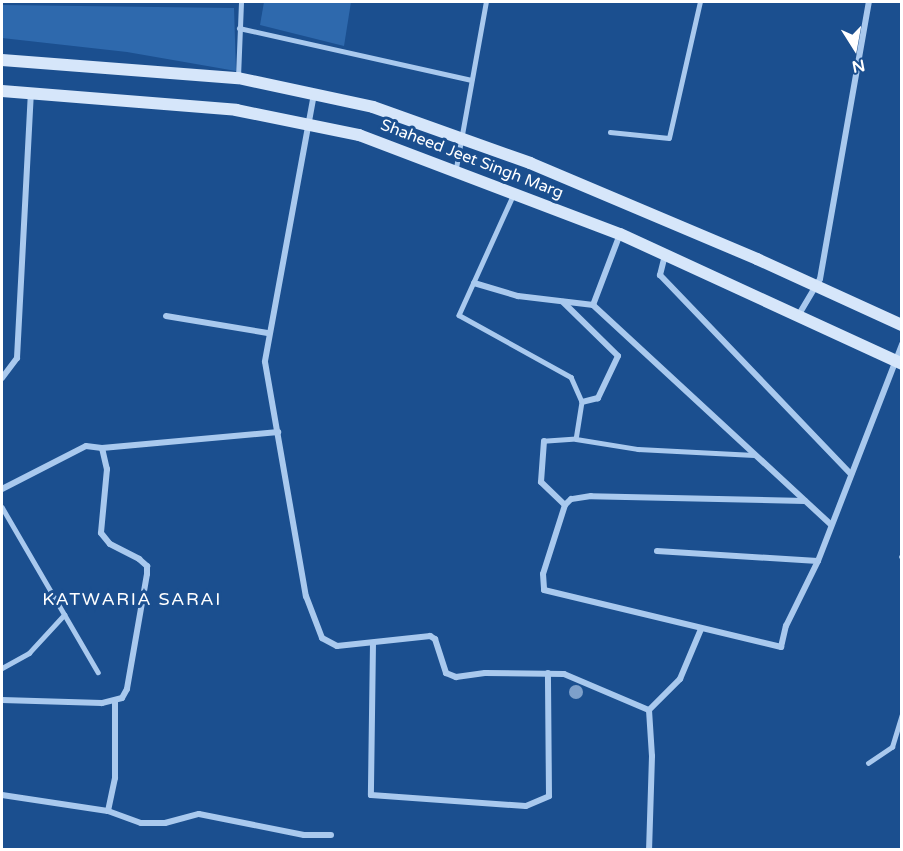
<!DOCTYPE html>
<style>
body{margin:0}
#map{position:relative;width:903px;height:851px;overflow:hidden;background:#1b4f8f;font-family:"Varela Round",sans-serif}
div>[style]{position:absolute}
.green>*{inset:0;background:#2e69ad}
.service>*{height:4.5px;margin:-2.25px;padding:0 2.25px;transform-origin:2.25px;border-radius:2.25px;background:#a9c9ee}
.minor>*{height:6px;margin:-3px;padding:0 3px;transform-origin:3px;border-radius:3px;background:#a9c9ee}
.secondary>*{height:12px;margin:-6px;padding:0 6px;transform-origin:6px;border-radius:6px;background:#d6e6fa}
.trees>*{width:14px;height:14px;margin:-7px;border-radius:50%;background:#7ea0ca}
span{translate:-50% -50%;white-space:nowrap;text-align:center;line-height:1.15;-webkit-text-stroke:6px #1b4f8f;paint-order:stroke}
.street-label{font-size:16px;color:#fff}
.neighbourhood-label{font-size:18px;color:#fff;letter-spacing:1.5px}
.frame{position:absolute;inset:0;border:3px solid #fff;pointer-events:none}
.north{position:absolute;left:825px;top:18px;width:60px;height:60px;-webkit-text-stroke:4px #1b4f8f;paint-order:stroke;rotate:169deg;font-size:16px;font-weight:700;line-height:24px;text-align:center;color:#fff}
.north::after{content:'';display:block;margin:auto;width:21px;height:27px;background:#fff;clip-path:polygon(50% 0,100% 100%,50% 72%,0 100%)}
</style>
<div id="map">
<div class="green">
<div style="clip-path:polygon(264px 2px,351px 2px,344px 46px,260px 25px)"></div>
<div style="clip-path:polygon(2px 5px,234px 8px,236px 71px,127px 52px,2px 38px)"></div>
</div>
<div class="service">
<div style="left:239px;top:28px;width:238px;rotate:12.6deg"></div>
<div style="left:238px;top:77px;width:75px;rotate:-87.7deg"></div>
<div style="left:610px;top:132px;width:59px;rotate:5.8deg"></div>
<div style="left:669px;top:138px;width:139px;rotate:-77.2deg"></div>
<div style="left:456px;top:168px;width:169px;rotate:-79.8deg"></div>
<div style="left:514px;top:194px;width:133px;rotate:114.4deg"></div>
<div style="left:459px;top:315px;width:128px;rotate:29deg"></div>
<div style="left:571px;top:377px;width:27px;rotate:66deg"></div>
<div style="left:582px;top:402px;width:37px;rotate:99deg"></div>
<div style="left:576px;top:439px;width:32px;rotate:176deg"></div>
<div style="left:576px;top:439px;width:63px;rotate:9.2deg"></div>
<div style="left:638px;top:449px;width:116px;rotate:3deg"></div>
<div style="left:2px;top:507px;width:191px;rotate:59.8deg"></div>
<div style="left:901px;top:557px;width:1px"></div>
<div style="left:2px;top:668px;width:31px;rotate:-29deg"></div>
<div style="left:29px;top:653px;width:52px;rotate:-47.4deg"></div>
<div style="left:868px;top:763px;width:29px;rotate:-34deg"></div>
<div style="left:892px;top:747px;width:34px;rotate:-73deg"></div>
</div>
<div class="minor">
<div style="left:314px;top:94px;width:272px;rotate:100.4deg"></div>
<div style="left:265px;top:362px;width:238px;rotate:80.1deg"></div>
<div style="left:306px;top:596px;width:45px;rotate:69.1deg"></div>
<div style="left:322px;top:638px;width:17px;rotate:28deg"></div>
<div style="left:337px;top:646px;width:94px;rotate:-6.1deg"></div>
<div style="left:430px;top:636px;width:6px;rotate:31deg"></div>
<div style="left:435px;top:639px;width:36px;rotate:72deg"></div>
<div style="left:446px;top:673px;width:11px;rotate:22deg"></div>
<div style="left:456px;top:677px;width:29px;rotate:-8deg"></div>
<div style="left:485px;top:673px;width:79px;rotate:0.7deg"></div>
<div style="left:564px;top:674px;width:92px;rotate:23deg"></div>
<div style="left:649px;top:710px;width:44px;rotate:-45deg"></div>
<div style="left:680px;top:679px;width:54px;rotate:-67.2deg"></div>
<div style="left:620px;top:234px;width:76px;rotate:110.8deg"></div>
<div style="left:593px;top:305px;width:324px;rotate:42.7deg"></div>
<div style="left:665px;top:255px;width:21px;rotate:104deg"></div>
<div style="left:660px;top:275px;width:276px;rotate:46.2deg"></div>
<div style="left:474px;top:283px;width:46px;rotate:16.5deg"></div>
<div style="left:518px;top:296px;width:76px;rotate:6.8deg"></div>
<div style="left:563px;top:302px;width:77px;rotate:44.5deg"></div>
<div style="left:618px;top:356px;width:47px;rotate:115.5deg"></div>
<div style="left:598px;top:398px;width:16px;rotate:166deg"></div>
<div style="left:166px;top:316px;width:103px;rotate:9.5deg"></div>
<div style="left:798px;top:316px;width:43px;rotate:-59.3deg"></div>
<div style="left:820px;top:279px;width:281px;rotate:-80deg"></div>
<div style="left:2px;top:378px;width:25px;rotate:-53deg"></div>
<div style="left:17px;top:358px;width:265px;rotate:-87deg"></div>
<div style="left:544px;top:441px;width:41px;rotate:94.2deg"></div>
<div style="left:541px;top:482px;width:33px;rotate:44deg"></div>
<div style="left:102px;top:448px;width:177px;rotate:-5.2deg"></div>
<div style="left:2px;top:489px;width:94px;rotate:-27.1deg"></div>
<div style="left:86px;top:446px;width:16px;rotate:7deg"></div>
<div style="left:102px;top:448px;width:22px;rotate:77deg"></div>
<div style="left:107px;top:469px;width:64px;rotate:95.4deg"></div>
<div style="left:101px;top:533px;width:14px;rotate:51deg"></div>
<div style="left:110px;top:544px;width:33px;rotate:27deg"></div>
<div style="left:139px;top:559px;width:11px;rotate:41deg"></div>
<div style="left:147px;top:566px;width:8px;rotate:90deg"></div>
<div style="left:147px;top:574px;width:117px;rotate:99.9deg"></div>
<div style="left:127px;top:689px;width:10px;rotate:119deg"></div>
<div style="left:122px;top:698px;width:21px;rotate:166deg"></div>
<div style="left:102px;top:703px;width:100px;rotate:-178.3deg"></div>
<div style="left:805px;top:501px;width:214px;rotate:-178.7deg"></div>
<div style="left:591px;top:496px;width:20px;rotate:171deg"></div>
<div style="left:571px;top:499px;width:8px;rotate:135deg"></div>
<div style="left:565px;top:505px;width:72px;rotate:107.7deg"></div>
<div style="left:543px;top:574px;width:16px;rotate:86deg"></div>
<div style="left:544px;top:590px;width:244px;rotate:13.5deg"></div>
<div style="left:781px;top:647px;width:22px;rotate:-77deg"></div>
<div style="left:786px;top:626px;width:72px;rotate:-63.8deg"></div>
<div style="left:818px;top:561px;width:233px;rotate:-68.8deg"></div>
<div style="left:657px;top:551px;width:161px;rotate:3.6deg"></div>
<div style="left:373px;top:643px;width:152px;rotate:90.8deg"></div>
<div style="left:371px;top:795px;width:155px;rotate:4.1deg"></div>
<div style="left:526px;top:806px;width:25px;rotate:-23deg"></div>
<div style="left:549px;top:796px;width:123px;rotate:-90.5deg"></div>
<div style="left:649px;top:710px;width:46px;rotate:86.3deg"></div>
<div style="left:652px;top:756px;width:94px;rotate:91.8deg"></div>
<div style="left:2px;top:795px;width:107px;rotate:8.6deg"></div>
<div style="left:108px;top:811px;width:35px;rotate:20deg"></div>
<div style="left:141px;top:823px;width:24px"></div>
<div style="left:165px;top:823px;width:35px;rotate:-15deg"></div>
<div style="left:199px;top:814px;width:107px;rotate:11.3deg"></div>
<div style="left:304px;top:835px;width:27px"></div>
<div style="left:108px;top:811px;width:34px;rotate:-78deg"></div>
<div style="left:115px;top:778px;width:76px;rotate:-90deg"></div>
</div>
<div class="secondary">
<div style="left:2px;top:60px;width:237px;rotate:4.4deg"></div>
<div style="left:238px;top:78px;width:138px;rotate:12.1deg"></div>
<div style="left:373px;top:107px;width:167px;rotate:19.6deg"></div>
<div style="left:530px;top:163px;width:246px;rotate:22.9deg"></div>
<div style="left:757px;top:259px;width:159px;rotate:24.5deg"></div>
<div style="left:2px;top:91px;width:235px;rotate:4.6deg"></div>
<div style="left:236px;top:110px;width:126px;rotate:11.5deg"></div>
<div style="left:359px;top:135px;width:279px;rotate:20.8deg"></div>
<div style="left:620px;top:234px;width:311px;rotate:24.7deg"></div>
</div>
<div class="trees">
<div style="left:576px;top:692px"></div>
</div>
<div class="street-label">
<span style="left:472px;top:159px;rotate:21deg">Shaheed Jeet Singh Marg</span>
</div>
<div class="neighbourhood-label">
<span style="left:132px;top:599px">KATWARIA SARAI</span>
</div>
<div class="frame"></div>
<div class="north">N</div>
</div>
